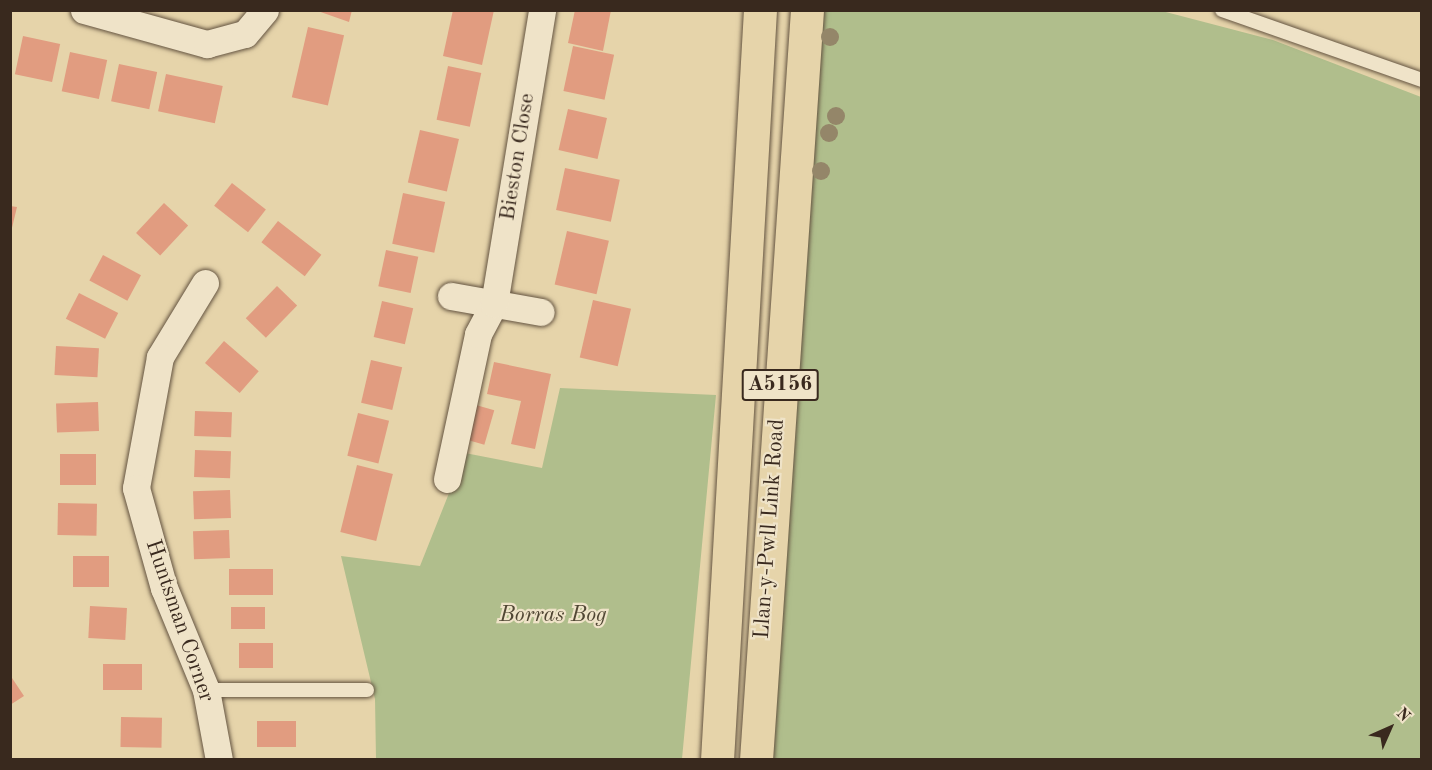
<!DOCTYPE html>
<style>
body{margin:0}
#map{position:relative;width:1432px;height:770px;overflow:hidden;background:#e6d4aa;font-family:"Old Standard TT",serif}
div>[style]{position:absolute}
.green>*{inset:0;background:#b0be8c}
.building>*{inset:0;background:#e19c80;transform-origin:0 0}
.roads{filter:drop-shadow(0 0 2px #645441) drop-shadow(0 0 2px #645441)}
.service>*{height:14px;margin:-7px;padding:0 7px;transform-origin:7px;border-radius:7px;background:#efe3c8}
.minor>*{height:27px;margin:-13.5px;padding:0 13.5px;transform-origin:13.5px;border-radius:13.5px;background:#efe3c8}
.trunk>*{height:33px;margin:-16.5px;padding:0 16.5px;transform-origin:16.5px;border-radius:16.5px;background:#e6d4aa}
.trees>*{width:18px;height:18px;margin:-9px;border-radius:50%;background:#948669}
span{translate:-50% -50%;white-space:nowrap;text-align:center;line-height:1.15;-webkit-text-stroke:4.5px #efe3c8;paint-order:stroke}
.shield-label span{padding:2px 4px;background:#efe3c8;border:2px solid;border-radius:4px;-webkit-text-stroke-width:0}
.shield-label{font-size:21px;color:#39291e;font-weight:700}
.street-label{font-size:22px;color:#39291e}
.park-label{font-size:22px;color:#514734;font-style:italic}
.frame{position:absolute;inset:0;border:12px solid #39291e;pointer-events:none}
.north{position:absolute;left:1360px;top:698px;width:60px;height:60px;-webkit-text-stroke:4px #efe3c8;paint-order:stroke;rotate:45deg;font-size:16px;font-weight:700;line-height:24px;text-align:center;color:#39291e}
.north::after{content:'';display:block;margin:auto;width:21px;height:27px;background:#39291e;clip-path:polygon(50% 0,100% 100%,50% 72%,0 100%)}
</style>
<div id="map">
<div class="green">
<div style="clip-path:polygon(814px 11px,1162px 11px,1273px 40px,1421px 97px,1421px 759px,767px 760px)"></div>
<div style="clip-path:polygon(560px 388px,716px 395px,682px 759px,376px 759px,375px 699px,341px 556px,420px 566px,465px 453px,542px 468px)"></div>
</div>
<div class="building">
<div style="clip-path:polygon(315px 10px,352px 10px,349px 22px)"></div>
<div style="clip-path:polygon(453px 10px,494px 10px,482px 65px,443px 56px)"></div>
<div style="clip-path:polygon(575px 10px,611px 10px,603px 51px,568px 43px)"></div>
<div style="left:308px;top:27px;width:37px;height:72px;rotate:13deg"></div>
<div style="left:23px;top:36px;width:38px;height:39px;rotate:12deg"></div>
<div style="left:573px;top:46px;width:42px;height:46px;rotate:12deg"></div>
<div style="left:70px;top:52px;width:38px;height:40px;rotate:12deg"></div>
<div style="left:119px;top:64px;width:39px;height:38px;rotate:12deg"></div>
<div style="left:448px;top:66px;width:34px;height:55px;rotate:12deg"></div>
<div style="left:166px;top:74px;width:58px;height:38px;rotate:12deg"></div>
<div style="left:568px;top:109px;width:40px;height:42px;rotate:13deg"></div>
<div style="left:420px;top:130px;width:40px;height:54px;rotate:13deg"></div>
<div style="left:565px;top:168px;width:56px;height:43px;rotate:12deg"></div>
<div style="left:232px;top:183px;width:43px;height:29px;rotate:38deg"></div>
<div style="left:403px;top:193px;width:43px;height:52px;rotate:12deg"></div>
<div style="left:164px;top:203px;width:33px;height:41px;rotate:43deg"></div>
<div style="clip-path:polygon(10px 206px,17px 207px,11px 232px,10px 232px)"></div>
<div style="left:278px;top:221px;width:55px;height:27px;rotate:38deg"></div>
<div style="left:567px;top:231px;width:43px;height:55px;rotate:13deg"></div>
<div style="left:386px;top:250px;width:33px;height:37px;rotate:12deg"></div>
<div style="left:103px;top:255px;width:43px;height:29px;rotate:28deg"></div>
<div style="left:277px;top:286px;width:28px;height:45px;rotate:44deg"></div>
<div style="left:79px;top:293px;width:44px;height:29px;rotate:27deg"></div>
<div style="left:593px;top:300px;width:39px;height:59px;rotate:13deg"></div>
<div style="left:382px;top:301px;width:32px;height:37px;rotate:13deg"></div>
<div style="left:224px;top:341px;width:46px;height:29px;rotate:41deg"></div>
<div style="left:56px;top:346px;width:43px;height:29px;rotate:3deg"></div>
<div style="left:371px;top:360px;width:32px;height:44px;rotate:13deg"></div>
<div style="clip-path:polygon(494px 362px,551px 374px,535px 449px,511px 444px,521px 401px,487px 394px)"></div>
<div style="left:98px;top:402px;width:29px;height:42px;rotate:88deg"></div>
<div style="left:476px;top:405px;width:19px;height:36px;rotate:16deg"></div>
<div style="left:195px;top:411px;width:37px;height:25px;rotate:2deg"></div>
<div style="left:358px;top:413px;width:32px;height:44px;rotate:14deg"></div>
<div style="left:195px;top:450px;width:36px;height:27px;rotate:2deg"></div>
<div style="left:60px;top:454px;width:36px;height:31px"></div>
<div style="left:357px;top:465px;width:37px;height:69px;rotate:14deg"></div>
<div style="left:230px;top:490px;width:28px;height:37px;rotate:88deg"></div>
<div style="left:58px;top:503px;width:39px;height:32px;rotate:1deg"></div>
<div style="left:229px;top:530px;width:28px;height:36px;rotate:88deg"></div>
<div style="left:73px;top:556px;width:36px;height:31px"></div>
<div style="left:229px;top:569px;width:44px;height:26px"></div>
<div style="left:90px;top:606px;width:37px;height:32px;rotate:3deg"></div>
<div style="left:231px;top:607px;width:34px;height:22px"></div>
<div style="left:239px;top:643px;width:34px;height:25px"></div>
<div style="left:103px;top:664px;width:39px;height:26px"></div>
<div style="clip-path:polygon(10px 675px,24px 696px,10px 705px)"></div>
<div style="left:121px;top:717px;width:41px;height:30px;rotate:1deg"></div>
<div style="left:257px;top:721px;width:39px;height:26px"></div>
</div>
<div class="roads">
<div class="service">
<div style="left:1222px;top:10px;width:212px;rotate:19.3deg"></div>
<div style="left:206px;top:690px;width:161px"></div>
</div>
<div class="minor">
<div style="left:84px;top:10px;width:128px;rotate:15.5deg"></div>
<div style="left:207px;top:44px;width:39px;rotate:-15deg"></div>
<div style="left:245px;top:34px;width:31px;rotate:-50deg"></div>
<div style="left:205px;top:283px;width:87px;rotate:121.3deg"></div>
<div style="left:160px;top:357px;width:133px;rotate:100.4deg"></div>
<div style="left:136px;top:488px;width:104px;rotate:74.4deg"></div>
<div style="left:164px;top:588px;width:110px;rotate:67.6deg"></div>
<div style="left:206px;top:690px;width:71px;rotate:79.5deg"></div>
<div style="left:451px;top:296px;width:91px;rotate:10.1deg"></div>
<div style="left:447px;top:479px;width:148px;rotate:-77.9deg"></div>
<div style="left:478px;top:334px;width:34px;rotate:-62deg"></div>
<div style="left:494px;top:304px;width:298px;rotate:-80.7deg"></div>
</div>
<div class="trunk">
<div style="left:717px;top:760px;width:751px;rotate:-86.72deg"></div>
<div style="left:756px;top:760px;width:752px;rotate:-86.11deg"></div>
</div>
</div>
<div class="trees">
<div style="left:830px;top:37px"></div>
<div style="left:836px;top:116px"></div>
<div style="left:829px;top:133px"></div>
<div style="left:821px;top:171px"></div>
</div>
<div class="shield-label">
<span style="left:780px;top:385px">A5156</span>
</div>
<div class="street-label">
<span style="left:518px;top:157px;rotate:-81deg">Bieston Close</span>
<span style="left:770px;top:529px;rotate:-86deg">Llan-y-Pwll Link Road</span>
<span style="left:179px;top:621px;rotate:71deg">Huntsman Corner</span>
</div>
<div class="park-label">
<span style="left:553px;top:616px">Borras Bog</span>
</div>
<div class="frame"></div>
<div class="north">N</div>
</div>
